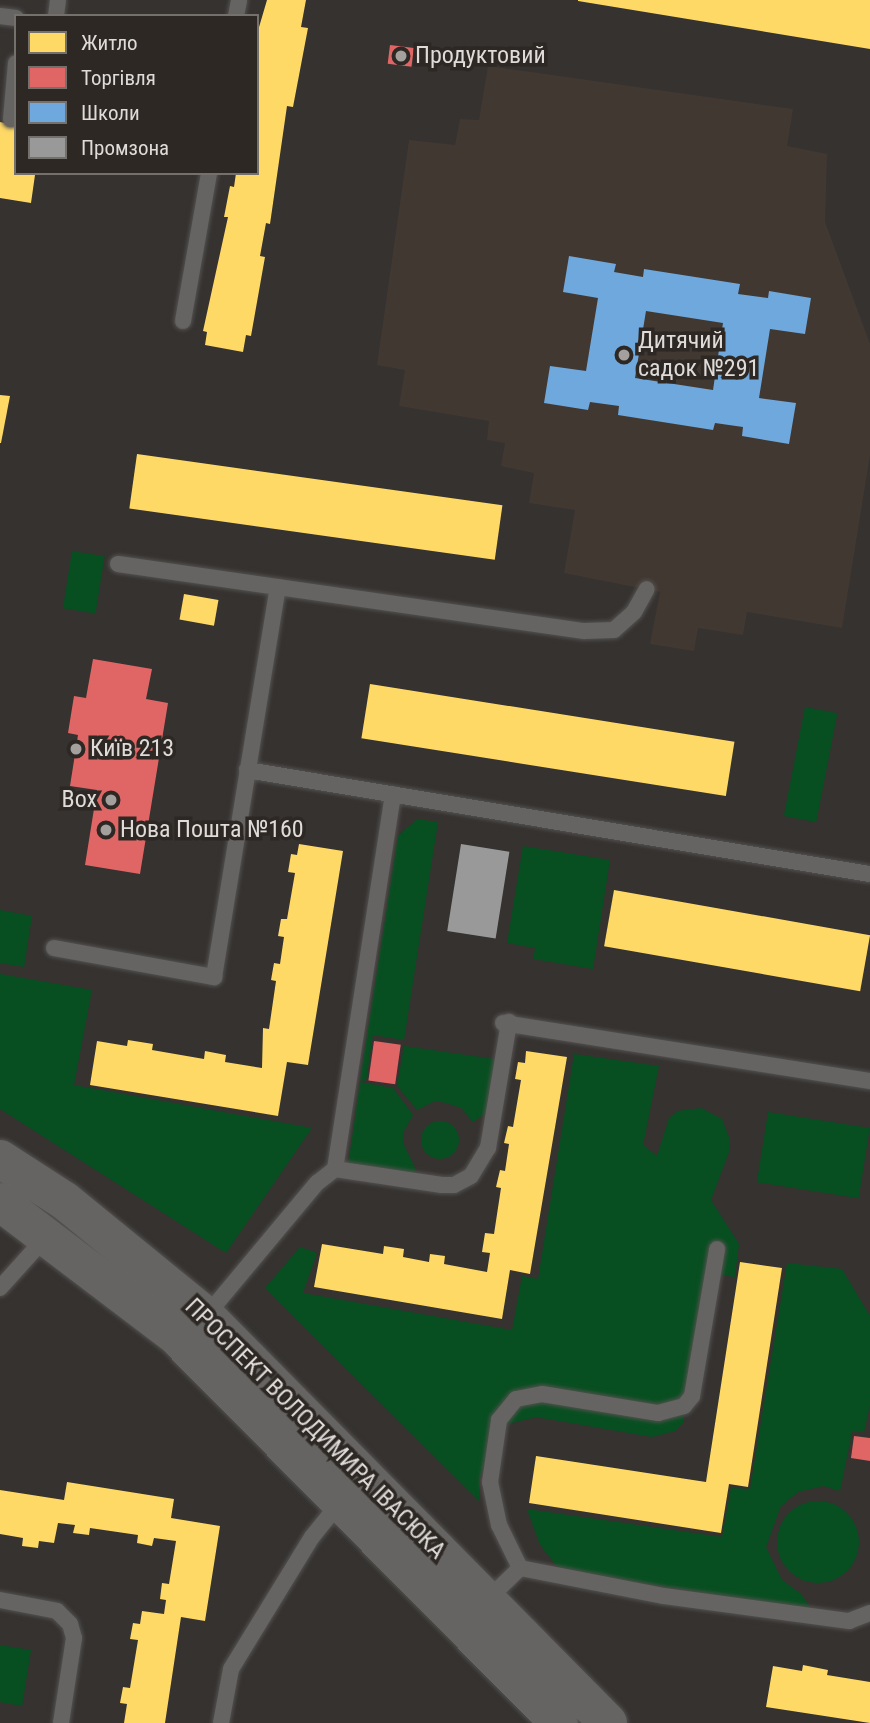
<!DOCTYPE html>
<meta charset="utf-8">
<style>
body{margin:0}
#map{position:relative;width:870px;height:1723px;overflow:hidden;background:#353230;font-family:"Roboto Condensed",sans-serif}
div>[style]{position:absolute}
.built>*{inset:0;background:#423832}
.green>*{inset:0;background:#074f20;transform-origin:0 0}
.round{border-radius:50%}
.homes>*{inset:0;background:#ffd966;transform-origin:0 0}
.shops>*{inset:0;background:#e06666;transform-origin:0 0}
.schools>*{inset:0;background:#6fa8dc}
.industry>*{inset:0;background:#999;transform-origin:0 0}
.roads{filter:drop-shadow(0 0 2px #53514f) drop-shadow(0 0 2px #53514f)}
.service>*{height:16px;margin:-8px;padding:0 8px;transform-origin:8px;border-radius:8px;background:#666462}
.tertiary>*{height:38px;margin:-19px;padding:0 19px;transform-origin:19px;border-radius:19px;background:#666462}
.dots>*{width:19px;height:19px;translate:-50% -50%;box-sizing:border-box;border:4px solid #2d2824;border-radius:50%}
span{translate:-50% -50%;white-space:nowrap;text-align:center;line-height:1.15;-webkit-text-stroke:7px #2d2824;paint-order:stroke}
.poi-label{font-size:24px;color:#dfdbd9}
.left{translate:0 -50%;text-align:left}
.right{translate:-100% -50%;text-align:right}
.street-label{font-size:24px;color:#dfdbd9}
.legend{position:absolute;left:14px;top:14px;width:245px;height:161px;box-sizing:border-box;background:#2d2824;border:2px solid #74706c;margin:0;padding:9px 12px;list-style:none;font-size:21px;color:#dfdbd9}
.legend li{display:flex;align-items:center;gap:14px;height:35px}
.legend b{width:35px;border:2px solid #74706c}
</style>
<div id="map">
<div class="built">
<div style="clip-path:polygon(488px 66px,793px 109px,787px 146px,827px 154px,825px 222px,870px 344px,870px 455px,842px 628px,747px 612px,743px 635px,698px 628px,694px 651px,650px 644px,660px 592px,564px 573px,575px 510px,529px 503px,534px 473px,501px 466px,505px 443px,487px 440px,489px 421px,399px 406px,405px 370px,377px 365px,409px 140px,455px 145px,460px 119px,479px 120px)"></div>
</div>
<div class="green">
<div style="left:72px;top:551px;width:33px;height:58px;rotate:9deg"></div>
<div style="left:805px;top:707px;width:33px;height:111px;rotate:11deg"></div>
<div style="clip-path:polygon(417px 819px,438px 822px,404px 1040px,373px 1035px,366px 1081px,360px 1080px,398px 836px)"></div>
<div style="clip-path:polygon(523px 846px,610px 860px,593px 969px,533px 959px,535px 948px,507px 943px)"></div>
<div style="clip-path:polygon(0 910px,32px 916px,24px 967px,0 963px)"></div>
<div style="clip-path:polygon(0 974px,92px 990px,74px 1085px,312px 1128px,226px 1253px,0 1109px)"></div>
<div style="clip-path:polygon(404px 1046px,501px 1060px,492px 1109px,473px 1122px,461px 1108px,446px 1103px,435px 1101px,417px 1110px,397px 1086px)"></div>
<div style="clip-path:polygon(574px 1054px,659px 1066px,643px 1145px,657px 1156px,669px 1118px,678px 1111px,701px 1108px,722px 1119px,730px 1140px,729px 1152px,711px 1200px,739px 1244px,735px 1277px,709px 1273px,683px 1423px,675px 1431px,652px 1437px,536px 1417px,508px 1424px,491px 1447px,480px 1478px,479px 1501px,265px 1288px,300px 1247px,317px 1253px,303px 1293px,512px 1330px,522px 1276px,538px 1279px)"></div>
<div style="clip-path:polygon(360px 1082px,393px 1088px,413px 1115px,403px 1133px,404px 1145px,417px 1172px,387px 1176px,348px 1165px)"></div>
<div style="left:768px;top:1112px;width:103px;height:71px;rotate:9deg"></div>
<div class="round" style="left:421px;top:1121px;width:38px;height:38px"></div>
<div style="clip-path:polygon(787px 1263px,842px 1269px,870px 1316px,870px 1405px,864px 1432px,852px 1432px,840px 1491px,823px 1486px,798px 1492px,781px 1506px,766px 1547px,782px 1580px,801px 1594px,812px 1610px,560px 1570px,540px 1545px,527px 1509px,722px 1537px,731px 1488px,750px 1489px)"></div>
<div class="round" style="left:777px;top:1501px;width:82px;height:82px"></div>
<div style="clip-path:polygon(0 1645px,31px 1650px,22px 1706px,0 1702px)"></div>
</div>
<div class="homes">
<div style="clip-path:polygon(267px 0,306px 0,301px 27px,308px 28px,293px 107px,287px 106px,270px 224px,266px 223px,260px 256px,265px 257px,251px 336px,246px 335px,243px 352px,205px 345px,207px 332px,203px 331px,228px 217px,224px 217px,230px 186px,234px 187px,236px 173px,257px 173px,257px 34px)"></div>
<div style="clip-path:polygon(578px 0,870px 0,870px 49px,578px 1px)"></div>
<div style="clip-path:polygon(0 122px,16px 125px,16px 173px,35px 175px,31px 203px,0 198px)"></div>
<div style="clip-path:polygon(0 395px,10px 396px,1px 443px,0 443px)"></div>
<div style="left:137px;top:454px;width:369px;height:55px;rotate:8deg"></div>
<div style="left:184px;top:594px;width:35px;height:26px;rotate:10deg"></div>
<div style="left:370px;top:684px;width:369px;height:55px;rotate:9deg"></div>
<div style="clip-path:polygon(299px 844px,343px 851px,308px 1065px,287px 1062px,278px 1116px,90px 1085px,97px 1041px,127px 1046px,128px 1040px,153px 1044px,152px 1050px,204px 1059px,205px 1051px,226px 1055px,225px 1062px,262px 1068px,263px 1028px,269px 1029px,276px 981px,271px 980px,274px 963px,280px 964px,284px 937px,278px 936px,281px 919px,287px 919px,295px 873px,288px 872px,291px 854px,297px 855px)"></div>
<div style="left:614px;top:890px;width:260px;height:57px;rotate:10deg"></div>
<div style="clip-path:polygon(526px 1051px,567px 1057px,530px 1274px,510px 1270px,502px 1319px,314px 1287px,322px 1244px,383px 1254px,384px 1246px,404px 1249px,403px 1257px,429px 1262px,430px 1254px,445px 1256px,444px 1264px,487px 1272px,490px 1253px,482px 1252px,485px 1233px,494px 1234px,501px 1188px,496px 1187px,500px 1170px,505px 1171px,509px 1144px,504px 1143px,508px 1126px,513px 1127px,521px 1080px,515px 1079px,518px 1062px,525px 1063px)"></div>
<div style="clip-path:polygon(740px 1262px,782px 1268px,748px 1487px,729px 1484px,721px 1533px,529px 1503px,536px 1456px,706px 1482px)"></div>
<div style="clip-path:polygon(67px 1482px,174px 1499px,171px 1518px,220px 1526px,205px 1621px,181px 1617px,165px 1723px,124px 1723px,127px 1704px,120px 1703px,123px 1687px,130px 1688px,138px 1640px,130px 1639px,133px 1623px,140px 1624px,142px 1611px,164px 1614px,166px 1600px,160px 1599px,162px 1583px,169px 1584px,176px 1541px,154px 1538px,152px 1546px,137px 1543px,138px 1535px,90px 1528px,89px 1535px,73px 1533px,75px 1525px,58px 1523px,54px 1543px,39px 1541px,38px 1548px,22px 1546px,23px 1538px,0 1534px,0 1490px,64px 1500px)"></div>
<div style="clip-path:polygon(803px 1665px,828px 1670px,827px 1675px,870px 1682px,870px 1723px,766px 1707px,773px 1666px,802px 1671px)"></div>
</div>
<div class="shops">
<div style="left:390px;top:45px;width:24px;height:19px;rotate:7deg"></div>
<div style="clip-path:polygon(93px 659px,152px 669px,146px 699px,168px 703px,140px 874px,85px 865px,97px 790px,70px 786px,78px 735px,68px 733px,74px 696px,86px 698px)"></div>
<div style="left:374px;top:1041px;width:27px;height:40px;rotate:8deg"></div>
<div style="clip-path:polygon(854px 1436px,870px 1438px,870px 1461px,851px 1458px)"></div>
</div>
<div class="schools">
<div style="clip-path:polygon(evenodd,569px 256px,616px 264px,614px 272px,643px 277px,644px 269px,740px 284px,738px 294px,768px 298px,769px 291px,811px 298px,805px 334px,770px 329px,759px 398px,796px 403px,789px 444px,742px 436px,743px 427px,715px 423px,713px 430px,618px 415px,619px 406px,590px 402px,588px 410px,544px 403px,550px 366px,586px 371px,598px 298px,563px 292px,569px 256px,646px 311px,723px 323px,713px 390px,635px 378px,646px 311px)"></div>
</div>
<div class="industry">
<div style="left:461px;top:844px;width:49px;height:88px;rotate:9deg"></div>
</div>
<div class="roads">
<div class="service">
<div style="left:0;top:16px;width:16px;rotate:7deg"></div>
<div style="left:56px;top:16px;width:16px;rotate:-83deg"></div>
<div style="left:236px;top:16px;width:16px;rotate:-79deg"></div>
<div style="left:11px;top:119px;width:56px;rotate:-84.9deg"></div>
<div style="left:183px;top:321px;width:150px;rotate:-80deg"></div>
<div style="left:118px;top:564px;width:471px;rotate:8.2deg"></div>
<div style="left:584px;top:631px;width:30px;rotate:-2deg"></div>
<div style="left:614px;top:630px;width:27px;rotate:-42deg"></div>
<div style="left:634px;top:612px;width:26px;rotate:-61deg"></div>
<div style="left:247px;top:770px;width:631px;rotate:9.49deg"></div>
<div style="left:54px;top:948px;width:163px;rotate:10.3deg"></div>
<div style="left:214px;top:977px;width:395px;rotate:-80.7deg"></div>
<div style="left:503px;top:1023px;width:372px;rotate:9deg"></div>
<div style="left:335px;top:1169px;width:108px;rotate:8.5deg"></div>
<div style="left:442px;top:1185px;width:12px"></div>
<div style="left:454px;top:1185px;width:19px;rotate:-28deg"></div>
<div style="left:471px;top:1176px;width:33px;rotate:-59deg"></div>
<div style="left:488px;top:1148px;width:128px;rotate:-80.5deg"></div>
<div style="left:0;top:1288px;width:69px;rotate:-48deg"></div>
<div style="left:206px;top:1316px;width:173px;rotate:-50.2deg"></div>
<div style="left:317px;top:1183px;width:23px;rotate:-38deg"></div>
<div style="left:335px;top:1169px;width:379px;rotate:-81.2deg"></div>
<div style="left:520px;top:1568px;width:48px;rotate:-116deg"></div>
<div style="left:499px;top:1525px;width:44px;rotate:-101.8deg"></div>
<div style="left:490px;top:1482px;width:63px;rotate:-81.7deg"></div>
<div style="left:499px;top:1420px;width:27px;rotate:-51deg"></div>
<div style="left:516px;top:1399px;width:26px;rotate:-11deg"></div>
<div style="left:542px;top:1394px;width:118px;rotate:9.3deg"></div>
<div style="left:658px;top:1413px;width:27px;rotate:-15deg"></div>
<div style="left:684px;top:1406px;width:13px;rotate:-51deg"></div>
<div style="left:692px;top:1396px;width:149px;rotate:-80.3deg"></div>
<div style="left:520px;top:1568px;width:147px;rotate:11deg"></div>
<div style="left:664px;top:1596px;width:187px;rotate:7.7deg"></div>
<div style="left:849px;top:1621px;width:22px;rotate:-21deg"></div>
<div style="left:0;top:1600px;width:58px;rotate:10.9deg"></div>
<div style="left:57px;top:1611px;width:18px;rotate:45deg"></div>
<div style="left:70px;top:1624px;width:15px;rotate:74deg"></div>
<div style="left:74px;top:1638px;width:86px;rotate:98.7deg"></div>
<div style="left:487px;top:1600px;width:46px;rotate:-44.1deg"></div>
<div style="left:221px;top:1723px;width:55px;rotate:-79.5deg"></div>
<div style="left:231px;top:1669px;width:155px;rotate:-58.5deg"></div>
<div style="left:312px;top:1537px;width:45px;rotate:-51.3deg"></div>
</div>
<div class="tertiary">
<div style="left:0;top:1159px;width:77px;rotate:32.9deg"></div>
<div style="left:65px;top:1201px;width:182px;rotate:39.2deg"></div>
<div style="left:206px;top:1316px;width:572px;rotate:45.35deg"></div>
<div style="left:0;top:1202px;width:218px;rotate:37.2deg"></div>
<div style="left:174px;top:1334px;width:547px;rotate:45.3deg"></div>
</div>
</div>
<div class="dots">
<div style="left:401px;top:56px;background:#a4a09e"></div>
<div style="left:624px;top:355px;background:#a4a09e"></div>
<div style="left:76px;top:749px;background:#a4a09e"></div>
<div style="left:111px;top:800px;background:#a4a09e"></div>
<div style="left:106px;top:830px;background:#a4a09e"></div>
</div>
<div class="poi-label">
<span class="left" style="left:415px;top:56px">Продуктовий</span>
<span class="left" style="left:638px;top:355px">Дитячий<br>садок №291</span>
<span class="left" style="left:90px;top:749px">Київ 213</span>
<span class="right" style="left:97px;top:800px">Box</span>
<span class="left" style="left:120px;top:830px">Нова Пошта №160</span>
</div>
<div class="street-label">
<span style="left:315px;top:1429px;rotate:45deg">ПРОСПЕКТ ВОЛОДИМИРА ІВАСЮКА</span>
</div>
<ul class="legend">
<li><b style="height:19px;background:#ffd966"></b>Житло</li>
<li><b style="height:19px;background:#e06666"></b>Торгівля</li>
<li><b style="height:19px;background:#6fa8dc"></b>Школи</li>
<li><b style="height:19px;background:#999"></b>Промзона</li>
</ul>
</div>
